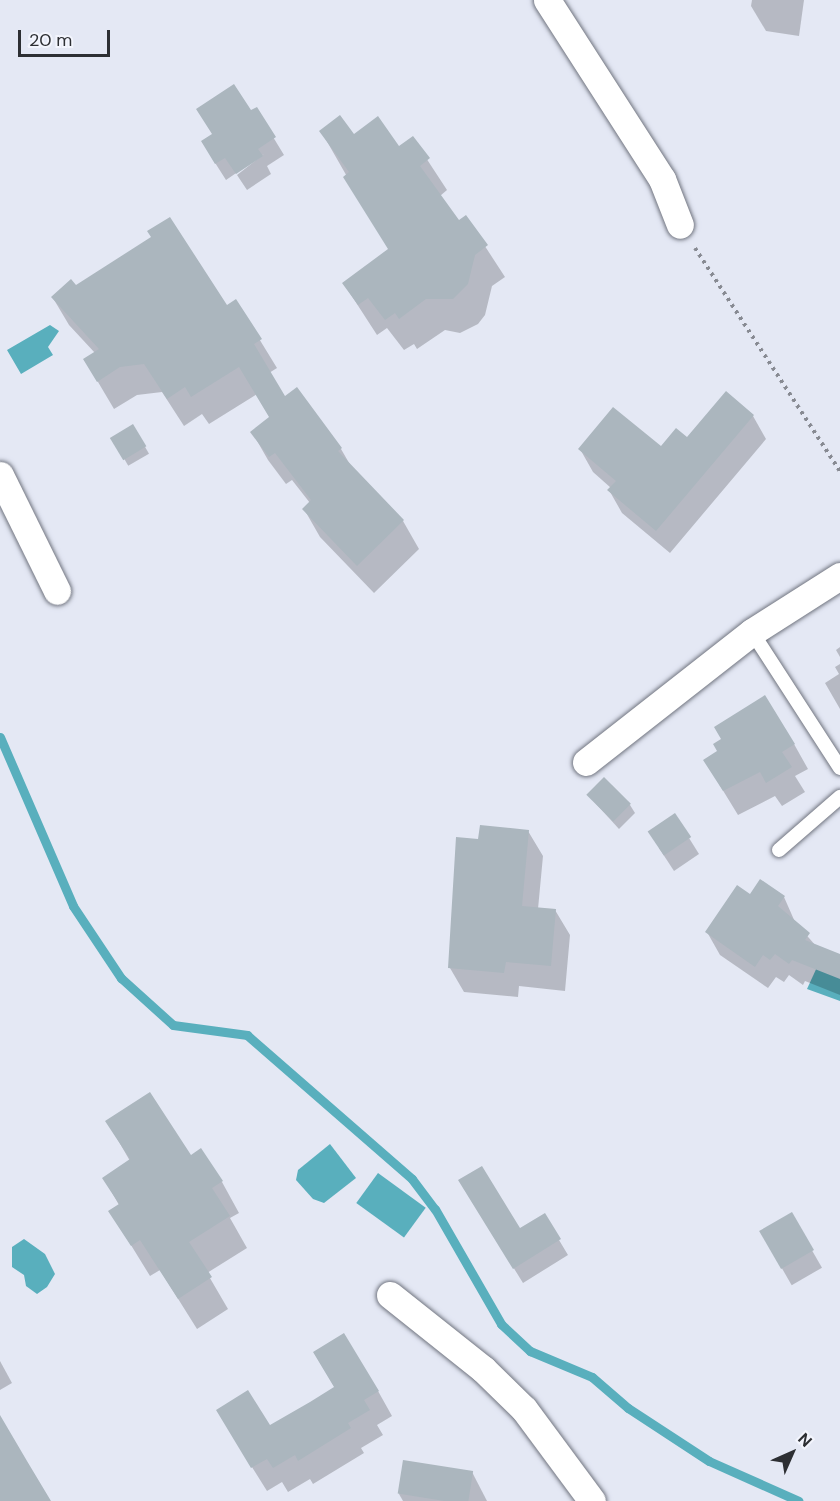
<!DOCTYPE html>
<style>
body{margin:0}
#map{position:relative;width:840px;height:1501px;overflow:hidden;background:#e4e8f4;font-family:"DM Sans",sans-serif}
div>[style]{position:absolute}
.water>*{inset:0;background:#59afbd;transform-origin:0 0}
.shadow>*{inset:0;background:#0003;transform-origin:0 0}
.stream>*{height:9px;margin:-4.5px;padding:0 4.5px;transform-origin:4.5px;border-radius:4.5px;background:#59afbd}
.building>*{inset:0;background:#abb6be;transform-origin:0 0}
.path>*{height:4px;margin-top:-2px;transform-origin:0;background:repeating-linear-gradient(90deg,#878a92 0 3px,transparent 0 7.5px)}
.roads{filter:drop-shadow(0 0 2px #717580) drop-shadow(0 0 2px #717580)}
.service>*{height:14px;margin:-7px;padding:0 7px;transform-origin:7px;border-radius:7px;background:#fff}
.minor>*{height:27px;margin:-13.5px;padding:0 13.5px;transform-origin:13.5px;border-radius:13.5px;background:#fff}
span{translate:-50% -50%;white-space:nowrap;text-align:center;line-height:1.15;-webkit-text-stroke:6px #f3f5fd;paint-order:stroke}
.north{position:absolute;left:762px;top:1423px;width:60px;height:60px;-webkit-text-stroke:4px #f3f5fd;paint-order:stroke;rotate:45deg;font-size:16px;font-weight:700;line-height:24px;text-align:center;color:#2d2f33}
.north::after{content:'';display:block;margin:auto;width:21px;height:27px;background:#2d2f33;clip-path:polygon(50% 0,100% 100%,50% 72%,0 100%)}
.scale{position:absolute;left:18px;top:30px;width:92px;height:27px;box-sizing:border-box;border:3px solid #2d2f33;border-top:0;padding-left:8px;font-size:18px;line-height:21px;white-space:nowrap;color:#2d2f33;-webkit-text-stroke:4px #f3f5fd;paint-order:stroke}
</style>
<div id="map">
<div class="water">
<div style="clip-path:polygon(50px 325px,59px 331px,48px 347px,53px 355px,21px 374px,7px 350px)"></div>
<div style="clip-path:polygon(818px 965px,840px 975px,840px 1001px,807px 989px)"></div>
<div style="clip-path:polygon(330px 1144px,356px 1178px,324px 1203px,313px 1199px,296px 1180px,298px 1170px)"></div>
<div style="left:378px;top:1173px;width:59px;height:37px;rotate:36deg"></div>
<div style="clip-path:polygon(24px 1239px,45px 1254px,55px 1274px,47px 1287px,37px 1294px,26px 1286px,24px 1275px,12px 1267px,12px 1247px)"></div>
</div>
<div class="shadow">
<div style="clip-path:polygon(752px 0,804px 0,799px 36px,766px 31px,751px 6px)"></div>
<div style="clip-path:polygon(256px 109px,284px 155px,267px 166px,271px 174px,247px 190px,237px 175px,264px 154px,226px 180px,212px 158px)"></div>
<div style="clip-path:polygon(321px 131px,399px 148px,413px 138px,447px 190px,440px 196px,459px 222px,466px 217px,505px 277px,492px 286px,485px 315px,478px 324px,460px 333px,445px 330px,417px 349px,414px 344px,404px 350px,387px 328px,377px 335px,344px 284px,389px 250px)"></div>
<div style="clip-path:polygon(76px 287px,226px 307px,236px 301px,277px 368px,269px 373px,284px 398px,341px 449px,352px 468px,403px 521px,419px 549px,374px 593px,320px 537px,304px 509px,310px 503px,292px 480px,286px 484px,268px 460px,252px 432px,271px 418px,257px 394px,209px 424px,202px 414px,184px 426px,162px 392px,137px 395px,114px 409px,85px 360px,95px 353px,69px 325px,53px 298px)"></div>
<div style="clip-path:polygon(726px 393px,753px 416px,766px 439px,670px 553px,622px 513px,609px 490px,611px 488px,593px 472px,580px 449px,661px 448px,687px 439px)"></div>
<div style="left:133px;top:426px;width:32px;height:24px;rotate:60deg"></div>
<div style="clip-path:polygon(840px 647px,840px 657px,836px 650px)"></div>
<div style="clip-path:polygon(840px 664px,840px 709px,825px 683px,839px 674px,835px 667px)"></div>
<div style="clip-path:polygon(794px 744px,808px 769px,795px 776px,805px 792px,782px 806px,775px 796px,738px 815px,719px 784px)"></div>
<div style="clip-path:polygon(588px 795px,630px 805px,635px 813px,619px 829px)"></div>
<div style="clip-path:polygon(528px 831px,543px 856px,538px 909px,555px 910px,570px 935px,565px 991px,519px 986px,518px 997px,464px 992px,450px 968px,480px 841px)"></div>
<div style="clip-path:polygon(689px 838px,699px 854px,674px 871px,659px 848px)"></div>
<div style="clip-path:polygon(750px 896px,784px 897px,795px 922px,816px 946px,840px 956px,840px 995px,805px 981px,803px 985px,789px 975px,784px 982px,776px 977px,768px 988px,720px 955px,707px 932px)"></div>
<div style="clip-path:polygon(107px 1121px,222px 1182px,239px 1213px,230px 1218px,247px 1248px,207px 1273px,228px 1309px,197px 1329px,160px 1270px,150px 1276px,110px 1211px,119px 1205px,104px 1178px,130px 1161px)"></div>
<div style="clip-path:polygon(469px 1196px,520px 1230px,544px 1215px,568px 1255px,523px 1283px)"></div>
<div style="left:791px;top:1214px;width:62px;height:35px;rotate:60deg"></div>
<div style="clip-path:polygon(0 1361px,12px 1383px,0 1390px)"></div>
<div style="clip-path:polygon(335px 1388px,378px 1391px,392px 1416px,377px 1425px,383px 1435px,361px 1448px,364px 1453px,313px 1484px,310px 1479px,288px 1492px,282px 1482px,267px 1491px,232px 1435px,269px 1427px)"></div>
<div style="clip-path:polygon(404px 1462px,472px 1472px,487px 1501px,403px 1501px,399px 1494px)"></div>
</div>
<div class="stream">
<div style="left:0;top:737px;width:184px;rotate:66.6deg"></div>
<div style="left:73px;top:906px;width:87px;rotate:56.3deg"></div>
<div style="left:121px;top:978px;width:70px;rotate:42.1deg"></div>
<div style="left:173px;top:1025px;width:75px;rotate:7.7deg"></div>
<div style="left:247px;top:1035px;width:219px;rotate:41.1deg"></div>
<div style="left:412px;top:1179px;width:38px;rotate:53deg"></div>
<div style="left:435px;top:1209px;width:133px;rotate:60.1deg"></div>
<div style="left:501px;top:1324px;width:40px;rotate:43deg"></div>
<div style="left:530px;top:1351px;width:67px;rotate:22.8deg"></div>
<div style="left:592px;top:1377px;width:48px;rotate:40.7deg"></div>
<div style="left:628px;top:1408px;width:97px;rotate:33.2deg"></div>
<div style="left:709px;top:1461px;width:98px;rotate:24deg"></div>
</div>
<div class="building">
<div style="clip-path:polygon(234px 84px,251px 110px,257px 107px,276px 137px,258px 149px,263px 156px,236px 174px,225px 158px,215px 164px,201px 141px,212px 134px,196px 109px)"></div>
<div style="clip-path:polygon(340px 115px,354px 134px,378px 116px,399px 146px,413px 136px,430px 158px,420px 166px,459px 220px,466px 215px,488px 245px,475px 255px,468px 284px,453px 299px,426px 299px,399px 319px,395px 313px,385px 320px,368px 298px,358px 305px,342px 283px,388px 249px,343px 177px,349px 172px,319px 131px)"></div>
<div style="clip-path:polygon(170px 217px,227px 305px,236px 299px,262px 339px,254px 344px,285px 396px,297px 387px,342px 448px,338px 451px,404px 520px,357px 566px,302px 509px,311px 500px,275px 453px,269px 457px,250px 432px,269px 417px,239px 367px,191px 397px,185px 387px,167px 399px,144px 364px,120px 367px,97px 382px,83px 359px,99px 349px,51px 297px,71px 279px,76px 285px,151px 237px,147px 231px)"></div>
<div style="clip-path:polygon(726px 391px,754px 415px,656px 531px,607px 490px,616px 481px,578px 449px,613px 407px,661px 446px,676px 428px,687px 437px)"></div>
<div style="left:133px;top:424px;width:26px;height:27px;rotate:59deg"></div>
<div style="clip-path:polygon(765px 695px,795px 744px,782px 752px,792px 767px,766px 783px,760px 772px,723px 791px,703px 760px,717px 751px,713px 744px,721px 739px,714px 727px)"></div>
<div style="left:604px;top:777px;width:38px;height:25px;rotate:45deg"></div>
<div style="left:675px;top:813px;width:29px;height:33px;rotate:56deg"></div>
<div style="clip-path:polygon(480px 825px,529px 830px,522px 906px,556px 909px,551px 966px,506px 962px,504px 973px,448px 968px,456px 837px,478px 839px)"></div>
<div style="clip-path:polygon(760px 879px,785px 896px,778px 906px,810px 933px,805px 940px,840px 954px,840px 979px,792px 960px,789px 964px,775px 954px,770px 960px,763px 955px,755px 967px,705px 932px,737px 885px,750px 894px)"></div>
<div style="clip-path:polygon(150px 1092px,191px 1155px,201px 1148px,223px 1181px,212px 1188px,230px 1216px,189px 1242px,212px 1277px,178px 1299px,140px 1240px,131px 1246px,108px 1211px,119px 1204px,102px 1178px,130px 1159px,105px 1121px)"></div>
<div style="clip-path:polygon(482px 1166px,520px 1228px,545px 1213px,561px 1239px,513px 1269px,458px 1180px)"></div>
<div style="left:792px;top:1212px;width:44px;height:38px;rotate:60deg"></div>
<div style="clip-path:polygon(344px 1333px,379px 1391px,364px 1400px,370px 1410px,348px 1423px,351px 1428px,298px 1461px,295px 1455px,273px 1468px,267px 1459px,251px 1468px,216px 1410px,248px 1390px,270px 1425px,310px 1402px,334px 1387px,313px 1352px)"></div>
<div style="clip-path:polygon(0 1415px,27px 1461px,51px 1501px,0 1501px)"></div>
<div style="left:403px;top:1460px;width:71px;height:34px;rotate:9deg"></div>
</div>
<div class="path">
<div style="left:695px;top:248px;width:266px;rotate:57deg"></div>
</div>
<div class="roads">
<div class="service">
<div style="left:752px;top:632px;width:162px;rotate:57.1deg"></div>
<div style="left:779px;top:850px;width:81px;rotate:-41deg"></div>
</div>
<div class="minor">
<div style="left:547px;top:0;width:213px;rotate:57.3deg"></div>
<div style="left:662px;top:179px;width:49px;rotate:68.6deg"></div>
<div style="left:0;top:475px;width:129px;rotate:63.8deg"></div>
<div style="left:586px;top:762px;width:211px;rotate:-38.1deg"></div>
<div style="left:752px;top:632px;width:104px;rotate:-32.5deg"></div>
<div style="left:390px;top:1295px;width:119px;rotate:38.5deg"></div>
<div style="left:483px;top:1369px;width:57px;rotate:44.3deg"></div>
<div style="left:524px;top:1409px;width:114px;rotate:53.5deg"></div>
</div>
</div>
<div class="north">N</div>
<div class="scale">20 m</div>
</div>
